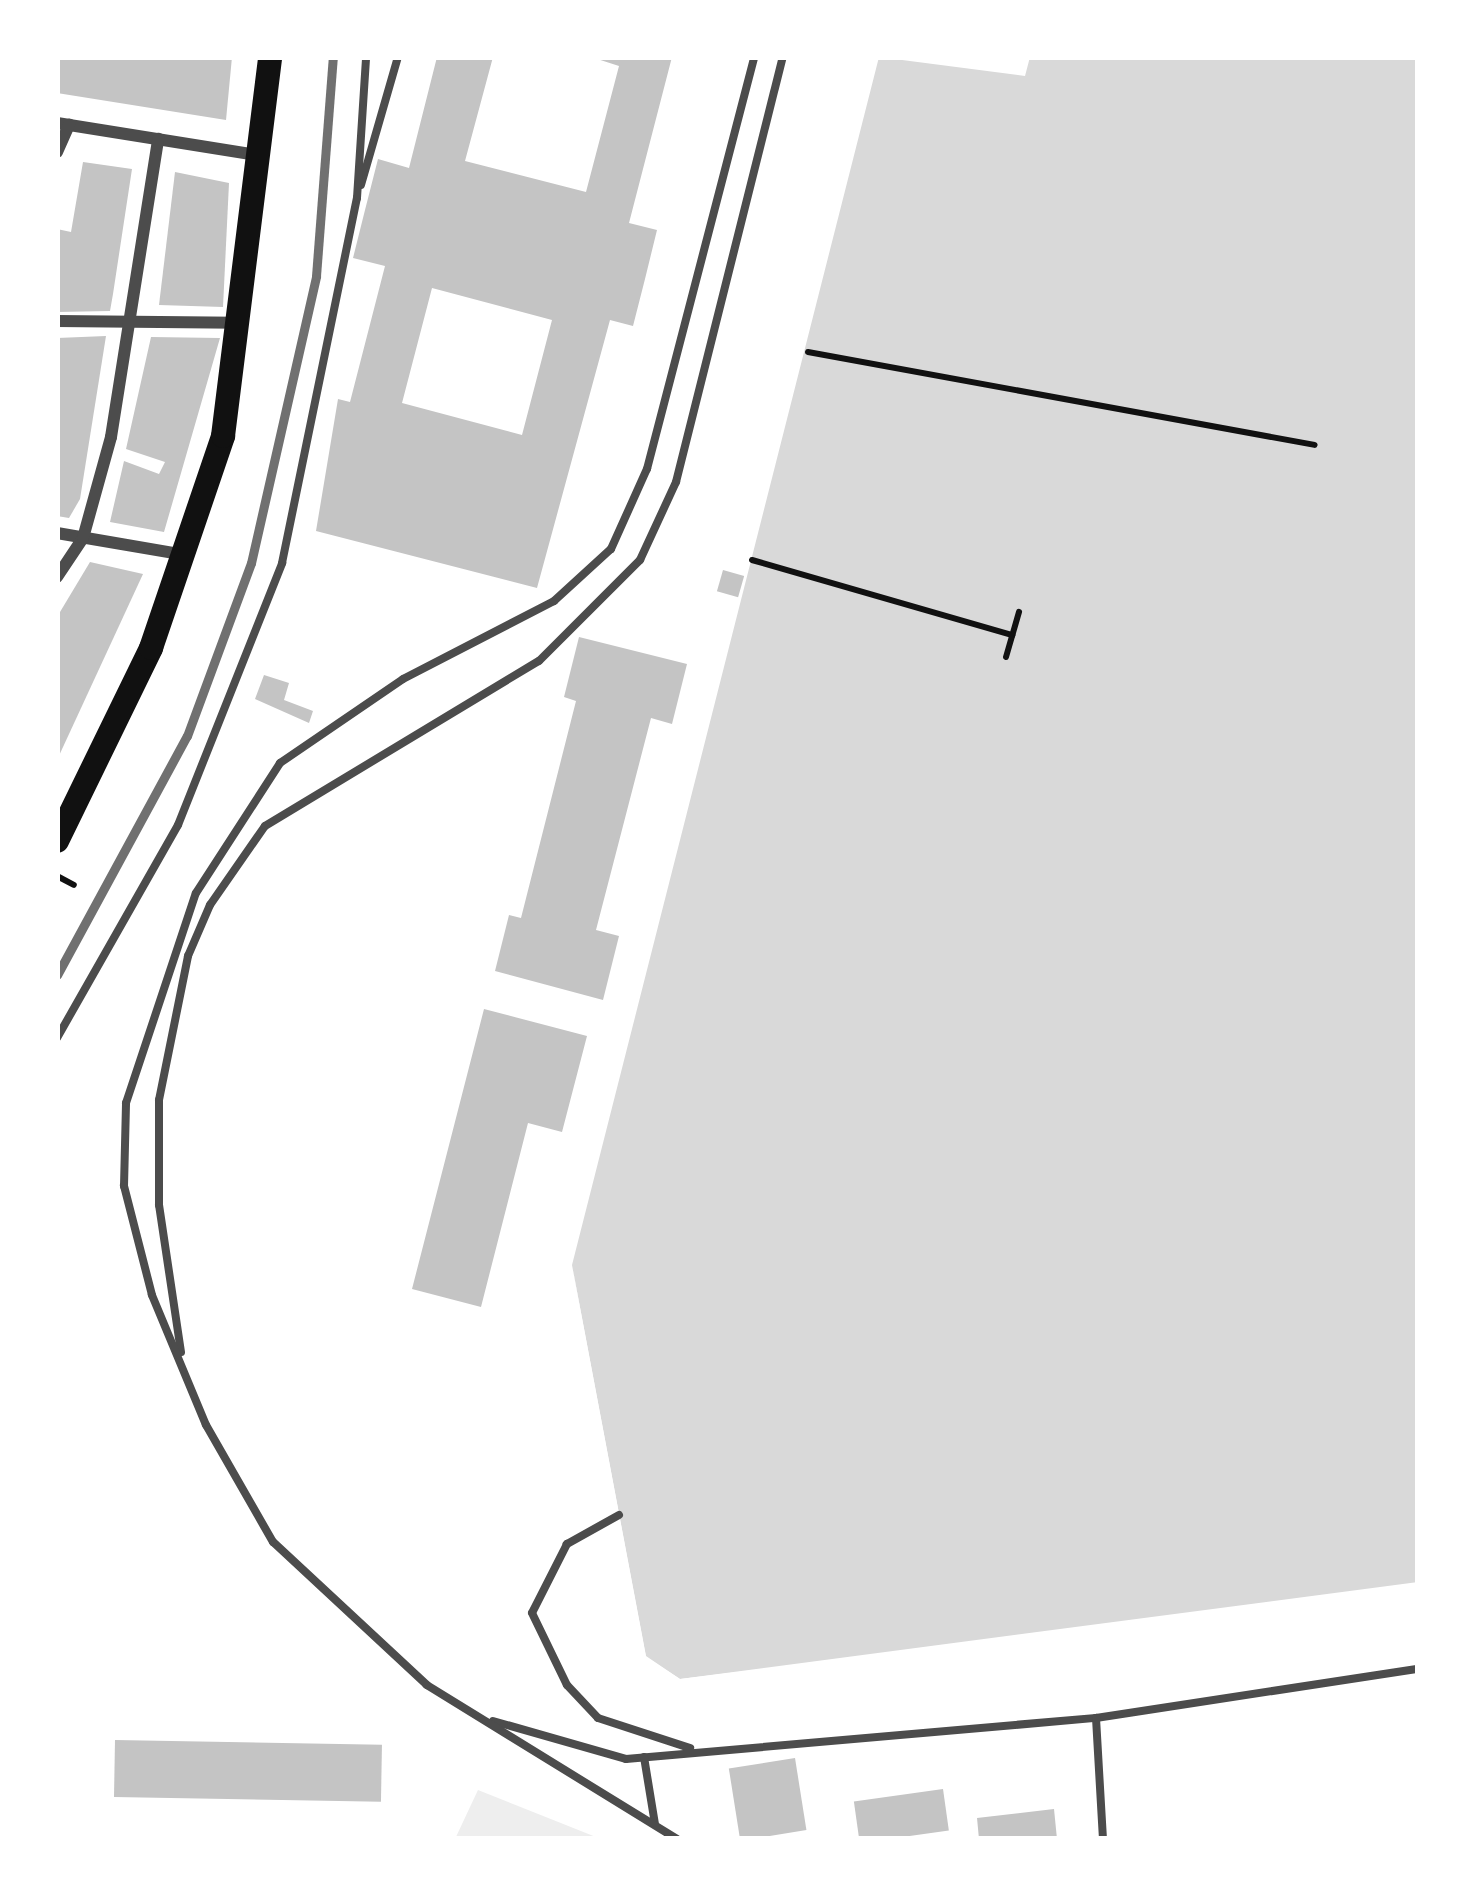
<!DOCTYPE html>
<style>
body{margin:0}
#map{position:relative;width:1475px;height:1896px;overflow:hidden;background:#fff;font-family:"PT Sans",sans-serif}
div>[style]{position:absolute}
.green>*{inset:0;background:#eee}
.water>*{inset:0;background:#d9d9d9}
.pier>*{inset:0;background:#fff}
.building>*{inset:0;background:#c4c4c4;transform-origin:0 0}
.path>*{height:6px;margin:-3px;padding:0 3px;transform-origin:3px;border-radius:3px;background:#111}
.service>*{height:8px;margin:-4px;padding:0 4px;transform-origin:4px;border-radius:4px;background:#4c4c4c}
.minor>*{height:12px;margin:-6px;padding:0 6px;transform-origin:6px;border-radius:6px;background:#4c4c4c}
.primary>*{height:24px;margin:-12px;padding:0 12px;transform-origin:12px;border-radius:12px;background:#111}
.rail>*{height:9px;margin:-4.5px;padding:0 4.5px;transform-origin:4.5px;border-radius:4.5px;background:#707070}
span{translate:-50% -50%;white-space:nowrap;text-align:center;line-height:1.15;-webkit-text-stroke:12px #fff;paint-order:stroke}
.frame{position:absolute;inset:0;border:60px solid #fff;pointer-events:none}
</style>
<div id="map">
<div class="green">
<div style="clip-path:polygon(478px 1790px,601px 1839px,455px 1839px)"></div>
</div>
<div class="water">
<div style="clip-path:polygon(879px 57px,1025px 76px,1030px 57px,1418px 57px,1418px 1582px,680px 1679px,646px 1657px,572px 1265px)"></div>
</div>
<div class="pier">
<div style="clip-path:polygon(572px 1265px,646px 1656px,680px 1679px,1418px 1588px,678px 1685px,641px 1658px)"></div>
</div>
<div class="building">
<div style="clip-path:polygon(57px 57px,232px 57px,226px 120px,57px 93px)"></div>
<div style="clip-path:polygon(evenodd,437px 57px,493px 57px,465px 161px,586px 192px,619px 66px,591px 57px,672px 57px,629px 223px,657px 230px,645px 279px,633px 326px,610px 320px,537px 588px,316px 531px,338px 399px,350px 402px,385px 266px,353px 258px,365px 210px,378px 159px,409px 168px,437px 57px,432px 288px,552px 320px,522px 435px,402px 403px,432px 288px)"></div>
<div style="clip-path:polygon(83px 162px,132px 169px,113px 294px,110px 311px,57px 312px,57px 229px,71px 232px)"></div>
<div style="clip-path:polygon(175px 172px,229px 183px,223px 307px,159px 305px)"></div>
<div style="clip-path:polygon(106px 336px,80px 499px,69px 518px,57px 516px,57px 338px)"></div>
<div style="clip-path:polygon(151px 337px,220px 338px,164px 532px,110px 522px,124px 461px,159px 474px,165px 462px,126px 449px)"></div>
<div style="clip-path:polygon(90px 562px,143px 574px,57px 760px,57px 617px)"></div>
<div style="left:723px;top:570px;width:22px;height:22px;rotate:16deg"></div>
<div style="clip-path:polygon(579px 637px,687px 664px,672px 724px,651px 718px,596px 930px,619px 936px,603px 1000px,495px 971px,509px 915px,521px 918px,576px 701px,564px 697px)"></div>
<div style="clip-path:polygon(264px 675px,289px 683px,284px 700px,313px 711px,309px 723px,255px 699px)"></div>
<div style="clip-path:polygon(484px 1009px,587px 1036px,562px 1132px,528px 1123px,481px 1307px,412px 1289px)"></div>
<div style="left:115px;top:1740px;width:267px;height:57px;rotate:1deg"></div>
<div style="left:795px;top:1758px;width:73px;height:67px;rotate:81deg"></div>
<div style="left:943px;top:1789px;width:42px;height:90px;rotate:82deg"></div>
<div style="clip-path:polygon(1054px 1809px,1057px 1839px,979px 1839px,977px 1818px)"></div>
</div>
<div class="path">
<div style="left:808px;top:352px;width:515px;rotate:10.39deg"></div>
<div style="left:752px;top:560px;width:271px;rotate:16.1deg"></div>
<div style="left:1006px;top:657px;width:47px;rotate:-73.9deg"></div>
<div style="left:57px;top:876px;width:19px;rotate:28deg"></div>
</div>
<div class="service">
<div style="left:361px;top:185px;width:133px;rotate:-73.9deg"></div>
<div style="left:57px;top:1038px;width:245px;rotate:-60.4deg"></div>
<div style="left:178px;top:825px;width:282px;rotate:-68.3deg"></div>
<div style="left:282px;top:563px;width:373px;rotate:-78.4deg"></div>
<div style="left:357px;top:198px;width:141px;rotate:-86.3deg"></div>
<div style="left:181px;top:1352px;width:149px;rotate:-98.5deg"></div>
<div style="left:159px;top:1205px;width:105px;rotate:-90deg"></div>
<div style="left:159px;top:1100px;width:147px;rotate:-78.6deg"></div>
<div style="left:188px;top:956px;width:56px;rotate:-66.7deg"></div>
<div style="left:210px;top:905px;width:96px;rotate:-55.2deg"></div>
<div style="left:265px;top:826px;width:320px;rotate:-31.1deg"></div>
<div style="left:539px;top:661px;width:143px;rotate:-45deg"></div>
<div style="left:640px;top:560px;width:86px;rotate:-65.2deg"></div>
<div style="left:676px;top:482px;width:438px;rotate:-75.9deg"></div>
<div style="left:619px;top:1515px;width:60px;rotate:150.9deg"></div>
<div style="left:567px;top:1544px;width:77px;rotate:116.9deg"></div>
<div style="left:532px;top:1613px;width:80px;rotate:64.1deg"></div>
<div style="left:567px;top:1685px;width:45px;rotate:46.8deg"></div>
<div style="left:598px;top:1718px;width:97px;rotate:18.1deg"></div>
<div style="left:1096px;top:1718px;width:326px;rotate:-8.7deg"></div>
<div style="left:493px;top:1721px;width:138px;rotate:15.9deg"></div>
<div style="left:626px;top:1759px;width:472px;rotate:-5deg"></div>
<div style="left:1096px;top:1718px;width:121px;rotate:86.7deg"></div>
<div style="left:644px;top:1757px;width:68px;rotate:80.7deg"></div>
<div style="left:677px;top:1839px;width:294px;rotate:-148.4deg"></div>
<div style="left:427px;top:1685px;width:210px;rotate:-137.1deg"></div>
<div style="left:273px;top:1542px;width:135px;rotate:-119.8deg"></div>
<div style="left:206px;top:1425px;width:141px;rotate:-112.6deg"></div>
<div style="left:152px;top:1295px;width:113px;rotate:-104.4deg"></div>
<div style="left:124px;top:1186px;width:83px;rotate:-88.6deg"></div>
<div style="left:126px;top:1103px;width:221px;rotate:-71.6deg"></div>
<div style="left:196px;top:893px;width:155px;rotate:-57.1deg"></div>
<div style="left:280px;top:763px;width:149px;rotate:-34.3deg"></div>
<div style="left:403px;top:679px;width:170px;rotate:-27.3deg"></div>
<div style="left:554px;top:601px;width:77px;rotate:-42.4deg"></div>
<div style="left:611px;top:549px;width:88px;rotate:-65.8deg"></div>
<div style="left:647px;top:469px;width:426px;rotate:-75.4deg"></div>
</div>
<div class="minor">
<div style="left:57px;top:123px;width:203px;rotate:9.1deg"></div>
<div style="left:57px;top:152px;width:30px;rotate:-66deg"></div>
<div style="left:57px;top:321px;width:179px;rotate:0.6deg"></div>
<div style="left:57px;top:533px;width:131px;rotate:9.7deg"></div>
<div style="left:57px;top:577px;width:47px;rotate:-56.3deg"></div>
<div style="left:83px;top:538px;width:105px;rotate:-74.5deg"></div>
<div style="left:111px;top:437px;width:302px;rotate:-81deg"></div>
</div>
<div class="primary">
<div style="left:57px;top:841px;width:215px;rotate:-64deg"></div>
<div style="left:151px;top:648px;width:224px;rotate:-71.2deg"></div>
<div style="left:223px;top:436px;width:382px;rotate:-82.9deg"></div>
</div>
<div class="rail">
<div style="left:57px;top:975px;width:272px;rotate:-61.5deg"></div>
<div style="left:187px;top:736px;width:184px;rotate:-69.7deg"></div>
<div style="left:251px;top:563px;width:294px;rotate:-77.2deg"></div>
<div style="left:316px;top:276px;width:220px;rotate:-85.6deg"></div>
</div>
<div class="frame"></div>
</div>
